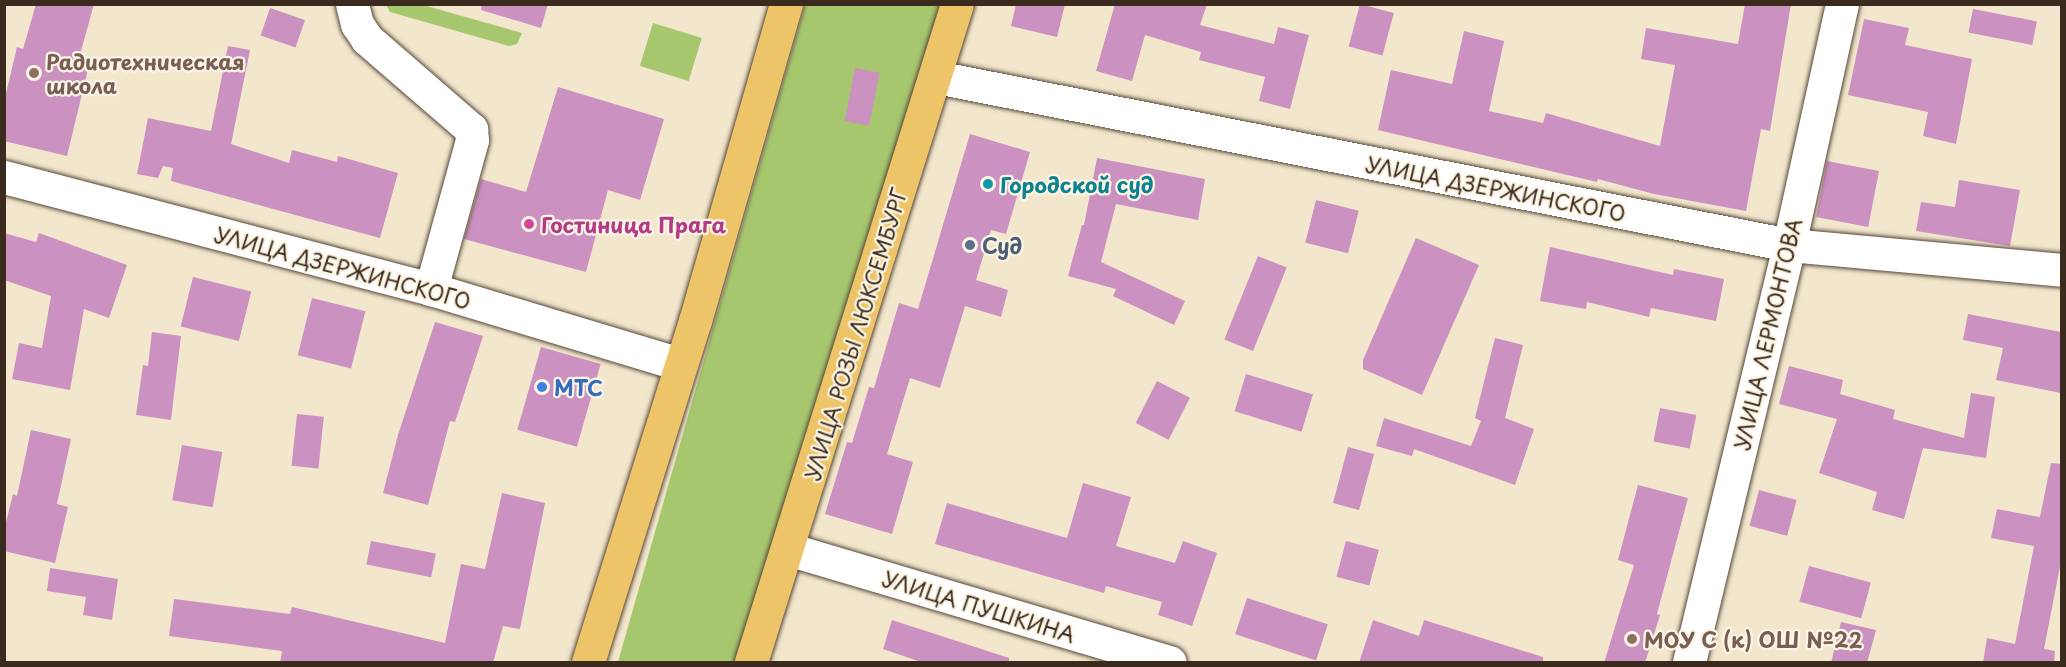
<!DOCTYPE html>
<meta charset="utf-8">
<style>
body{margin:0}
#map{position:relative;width:2066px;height:667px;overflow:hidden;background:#f2e7cc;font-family:"Playpen Sans",sans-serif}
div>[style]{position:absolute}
.green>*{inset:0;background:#a7c76f;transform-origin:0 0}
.building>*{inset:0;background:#cb91c1;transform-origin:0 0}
.roads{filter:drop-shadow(0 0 2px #564638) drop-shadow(0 0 2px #564638)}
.minor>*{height:33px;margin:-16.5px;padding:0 16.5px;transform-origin:16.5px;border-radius:16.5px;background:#fff}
.major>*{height:33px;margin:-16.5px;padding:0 16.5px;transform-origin:16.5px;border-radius:16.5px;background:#eec469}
.dots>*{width:16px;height:16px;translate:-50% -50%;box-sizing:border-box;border:3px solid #fcf5e5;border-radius:50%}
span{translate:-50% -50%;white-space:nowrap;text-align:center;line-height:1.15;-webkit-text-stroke:4.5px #fcf5e5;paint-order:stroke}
.education-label{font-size:21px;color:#785e54;font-weight:700}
.left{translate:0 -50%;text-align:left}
.culture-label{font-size:21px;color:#0d838f;font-weight:700}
.street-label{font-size:21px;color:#3b2a1e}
.hotel-label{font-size:21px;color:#b23c85;font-weight:700}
.service-label{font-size:21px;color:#4e5e75;font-weight:700}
.shop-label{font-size:21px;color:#366cbe;font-weight:700}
.frame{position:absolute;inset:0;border:6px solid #3b2a1e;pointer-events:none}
</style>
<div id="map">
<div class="green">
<div style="clip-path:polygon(386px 5px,423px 5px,522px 33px,517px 44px,509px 46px,390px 12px)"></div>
<div style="clip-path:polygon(805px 5px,941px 5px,736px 662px,618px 662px)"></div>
<div style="left:653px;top:23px;width:51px;height:45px;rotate:17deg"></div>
</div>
<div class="building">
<div style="clip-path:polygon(36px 4px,94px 4px,78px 62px,89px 65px,67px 156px,4px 141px,4px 102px,17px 47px,23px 49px)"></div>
<div style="clip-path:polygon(482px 4px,548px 4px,541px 28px,481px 10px)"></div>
<div style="clip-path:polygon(1016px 4px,1065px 4px,1057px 37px,1011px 26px)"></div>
<div style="clip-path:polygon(1115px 4px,1207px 4px,1200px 25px,1274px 44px,1278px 27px,1309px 35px,1290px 109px,1259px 101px,1265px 77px,1199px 60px,1201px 52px,1145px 35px,1132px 81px,1096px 71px)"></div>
<div style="left:1360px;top:4px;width:35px;height:44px;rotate:15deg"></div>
<div style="clip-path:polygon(1745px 4px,1791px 4px,1770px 131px,1761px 129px,1746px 211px,1654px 194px,1598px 179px,1597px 182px,1378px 130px,1391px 70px,1452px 84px,1464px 31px,1504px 41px,1489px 111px,1543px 123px,1546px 113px,1660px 146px,1675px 65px,1641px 59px,1646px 28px,1738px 44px)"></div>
<div style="left:270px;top:8px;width:37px;height:29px;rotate:19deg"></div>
<div style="left:1973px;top:9px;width:65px;height:24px;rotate:11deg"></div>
<div style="clip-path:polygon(1864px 19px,1909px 28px,1905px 45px,1972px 59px,1956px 144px,1923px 136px,1928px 112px,1848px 95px)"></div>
<div style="clip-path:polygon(228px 46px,250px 50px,231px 144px,289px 163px,292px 150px,337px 162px,338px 156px,398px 173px,380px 238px,171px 181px,173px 168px,163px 166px,158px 178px,137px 174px,148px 118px,211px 131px)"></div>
<div style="left:855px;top:68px;width:25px;height:54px;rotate:11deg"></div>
<div style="clip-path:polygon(558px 87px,664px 119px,640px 200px,608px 190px,586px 272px,464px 239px,481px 179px,526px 192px)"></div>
<div style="clip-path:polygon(970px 134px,1030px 152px,1006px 234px,991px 230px,976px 280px,1008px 290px,1001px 317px,965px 306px,940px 388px,910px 378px,887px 454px,913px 462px,892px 534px,825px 514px,847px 442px,852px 443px,869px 387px,874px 388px,899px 303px,918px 309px)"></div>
<div style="clip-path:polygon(1097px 158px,1205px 179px,1198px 220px,1116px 204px,1101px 262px,1185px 301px,1174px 325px,1113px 296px,1116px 289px,1068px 276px,1082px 225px,1084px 225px)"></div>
<div style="left:1827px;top:161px;width:53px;height:57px;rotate:11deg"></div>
<div style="clip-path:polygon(1959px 180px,2020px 190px,2010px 246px,1916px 231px,1921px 202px,1955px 207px)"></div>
<div style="left:1316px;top:200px;width:44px;height:44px;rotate:14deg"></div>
<div style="clip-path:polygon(4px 233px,36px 242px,39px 233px,127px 265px,109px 318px,84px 309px,70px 390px,12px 379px,19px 343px,42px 348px,51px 296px,4px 280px)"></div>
<div style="clip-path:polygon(1416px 238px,1479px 265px,1422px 395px,1363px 369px,1363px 360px)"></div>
<div style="clip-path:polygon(1550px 247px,1673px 275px,1674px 269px,1724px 279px,1716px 321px,1651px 308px,1649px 317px,1587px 302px,1586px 309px,1540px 301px)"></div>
<div style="left:1258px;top:256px;width:31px;height:90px;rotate:22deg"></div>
<div style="left:193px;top:277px;width:60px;height:51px;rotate:14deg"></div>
<div style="left:312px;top:298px;width:55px;height:59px;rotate:14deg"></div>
<div style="clip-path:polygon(1968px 314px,2061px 332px,2061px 393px,1996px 380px,2003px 348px,1963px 340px)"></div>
<div style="clip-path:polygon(435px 322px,483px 336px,455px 422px,450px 421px,428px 505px,383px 493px,398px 435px)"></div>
<div style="clip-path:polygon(152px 332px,181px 336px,171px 420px,136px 415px,143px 365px,148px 366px)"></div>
<div style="clip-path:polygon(1495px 338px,1523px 345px,1505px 418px,1534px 429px,1515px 485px,1414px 449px,1412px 456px,1376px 446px,1384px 418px,1471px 446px,1481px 421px,1475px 418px)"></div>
<div style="left:541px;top:347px;width:62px;height:86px;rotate:16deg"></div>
<div style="clip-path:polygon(1789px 366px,1843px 380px,1840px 394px,1895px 410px,1893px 419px,1964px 438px,1971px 393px,1995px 397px,1986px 458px,1923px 448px,1904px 519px,1872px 510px,1877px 492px,1819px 473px,1837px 419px,1779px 404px)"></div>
<div style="left:1246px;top:374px;width:70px;height:39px;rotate:17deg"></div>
<div style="left:1157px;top:381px;width:37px;height:47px;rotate:27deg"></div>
<div style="left:1660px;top:408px;width:37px;height:34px;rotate:11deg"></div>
<div style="left:297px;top:414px;width:27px;height:52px;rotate:6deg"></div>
<div style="clip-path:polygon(31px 430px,71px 439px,57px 504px,68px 507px,55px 563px,4px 551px,4px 530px,13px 494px,17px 496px)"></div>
<div style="left:182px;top:445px;width:41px;height:56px;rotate:10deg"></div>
<div style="left:1348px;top:447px;width:27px;height:58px;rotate:15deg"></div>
<div style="clip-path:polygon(2051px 463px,2061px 464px,2061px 561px,2044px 649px,2055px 651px,2054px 663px,1983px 663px,1987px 638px,2015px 644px,2034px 546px,1991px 538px,1997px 509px,2040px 517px)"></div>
<div style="clip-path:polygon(1083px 483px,1131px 497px,1116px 546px,1175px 563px,1183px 541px,1217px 553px,1192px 626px,1158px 615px,1162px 602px,1106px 586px,1104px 593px,935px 544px,947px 503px,1067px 538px)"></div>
<div style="clip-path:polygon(1638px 485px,1688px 498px,1657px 614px,1660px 615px,1645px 663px,1604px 663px,1634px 565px,1618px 560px)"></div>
<div style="left:1759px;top:490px;width:39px;height:37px;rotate:15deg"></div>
<div style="clip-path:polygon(502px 493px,545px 503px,520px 629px,503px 626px,493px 663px,280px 663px,282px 651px,169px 636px,174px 599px,290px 614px,292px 607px,445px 643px,461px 564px,485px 569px)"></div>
<div style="left:371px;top:541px;width:66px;height:24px;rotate:11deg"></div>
<div style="left:1346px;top:541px;width:34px;height:37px;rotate:15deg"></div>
<div style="left:1809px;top:566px;width:64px;height:37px;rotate:15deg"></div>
<div style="clip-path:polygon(50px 568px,118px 579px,112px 620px,83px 615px,86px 597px,47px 591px)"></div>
<div style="left:1247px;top:598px;width:85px;height:38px;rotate:18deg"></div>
<div style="clip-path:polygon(892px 620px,1009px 658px,1009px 663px,924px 663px,883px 649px)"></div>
<div style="clip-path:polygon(1373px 620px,1419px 636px,1424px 620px,1543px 657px,1543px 663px,1359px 663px)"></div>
<div style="clip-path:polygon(1841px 622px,1876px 630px,1867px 663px,1831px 663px)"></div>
</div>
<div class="roads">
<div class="minor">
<div style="left:352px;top:4px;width:21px;rotate:76deg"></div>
<div style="left:357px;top:24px;width:18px;rotate:56deg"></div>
<div style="left:367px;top:39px;width:138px;rotate:40.9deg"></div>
<div style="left:471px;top:129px;width:11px;rotate:85deg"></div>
<div style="left:472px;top:140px;width:155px;rotate:105.4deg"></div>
<div style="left:936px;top:77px;width:869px;rotate:11.14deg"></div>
<div style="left:1789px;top:245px;width:274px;rotate:5.2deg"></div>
<div style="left:4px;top:177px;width:441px;rotate:14.7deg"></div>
<div style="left:431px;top:289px;width:260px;rotate:16.8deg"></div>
<div style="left:788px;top:549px;width:398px;rotate:16.5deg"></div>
<div style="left:1689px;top:662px;width:429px;rotate:-76.5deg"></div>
<div style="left:1789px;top:245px;width:247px;rotate:-77.6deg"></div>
</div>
<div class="major">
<div style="left:588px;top:662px;width:357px;rotate:-72.6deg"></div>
<div style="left:695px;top:321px;width:330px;rotate:-74deg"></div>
<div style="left:751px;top:662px;width:689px;rotate:-72.62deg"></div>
</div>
</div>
<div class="dots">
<div style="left:34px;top:73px;background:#8d6e63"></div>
<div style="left:988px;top:184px;background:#0f9aa8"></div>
<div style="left:529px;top:224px;background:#d1479c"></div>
<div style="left:970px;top:245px;background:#5c6f8a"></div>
<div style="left:542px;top:387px;background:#3f7fe0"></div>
<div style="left:1632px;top:639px;background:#8d6e63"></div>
</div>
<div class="education-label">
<span class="left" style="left:46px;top:73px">Радиотехническая<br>школа</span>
<span class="left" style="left:1644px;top:639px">МОУ С (к) ОШ №22</span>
</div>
<div class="culture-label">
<span class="left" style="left:1000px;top:184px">Городской суд</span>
</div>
<div class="street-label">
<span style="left:1496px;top:188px;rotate:11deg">УЛИЦА ДЗЕРЖИНСКОГО</span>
<span style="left:343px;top:267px;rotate:15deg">УЛИЦА ДЗЕРЖИНСКОГО</span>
<span style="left:855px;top:334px;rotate:-73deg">УЛИЦА РОЗЫ ЛЮКСЕМБУРГ</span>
<span style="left:1767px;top:334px;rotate:-77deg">УЛИЦА ЛЕРМОНТОВА</span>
<span style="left:979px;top:606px;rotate:17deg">УЛИЦА ПУШКИНА</span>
</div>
<div class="hotel-label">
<span class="left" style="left:541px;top:224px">Гостиница Прага</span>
</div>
<div class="service-label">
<span class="left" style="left:982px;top:245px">Суд</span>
</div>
<div class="shop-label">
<span class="left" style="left:554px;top:387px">МТС</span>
</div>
<div class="frame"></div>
</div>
